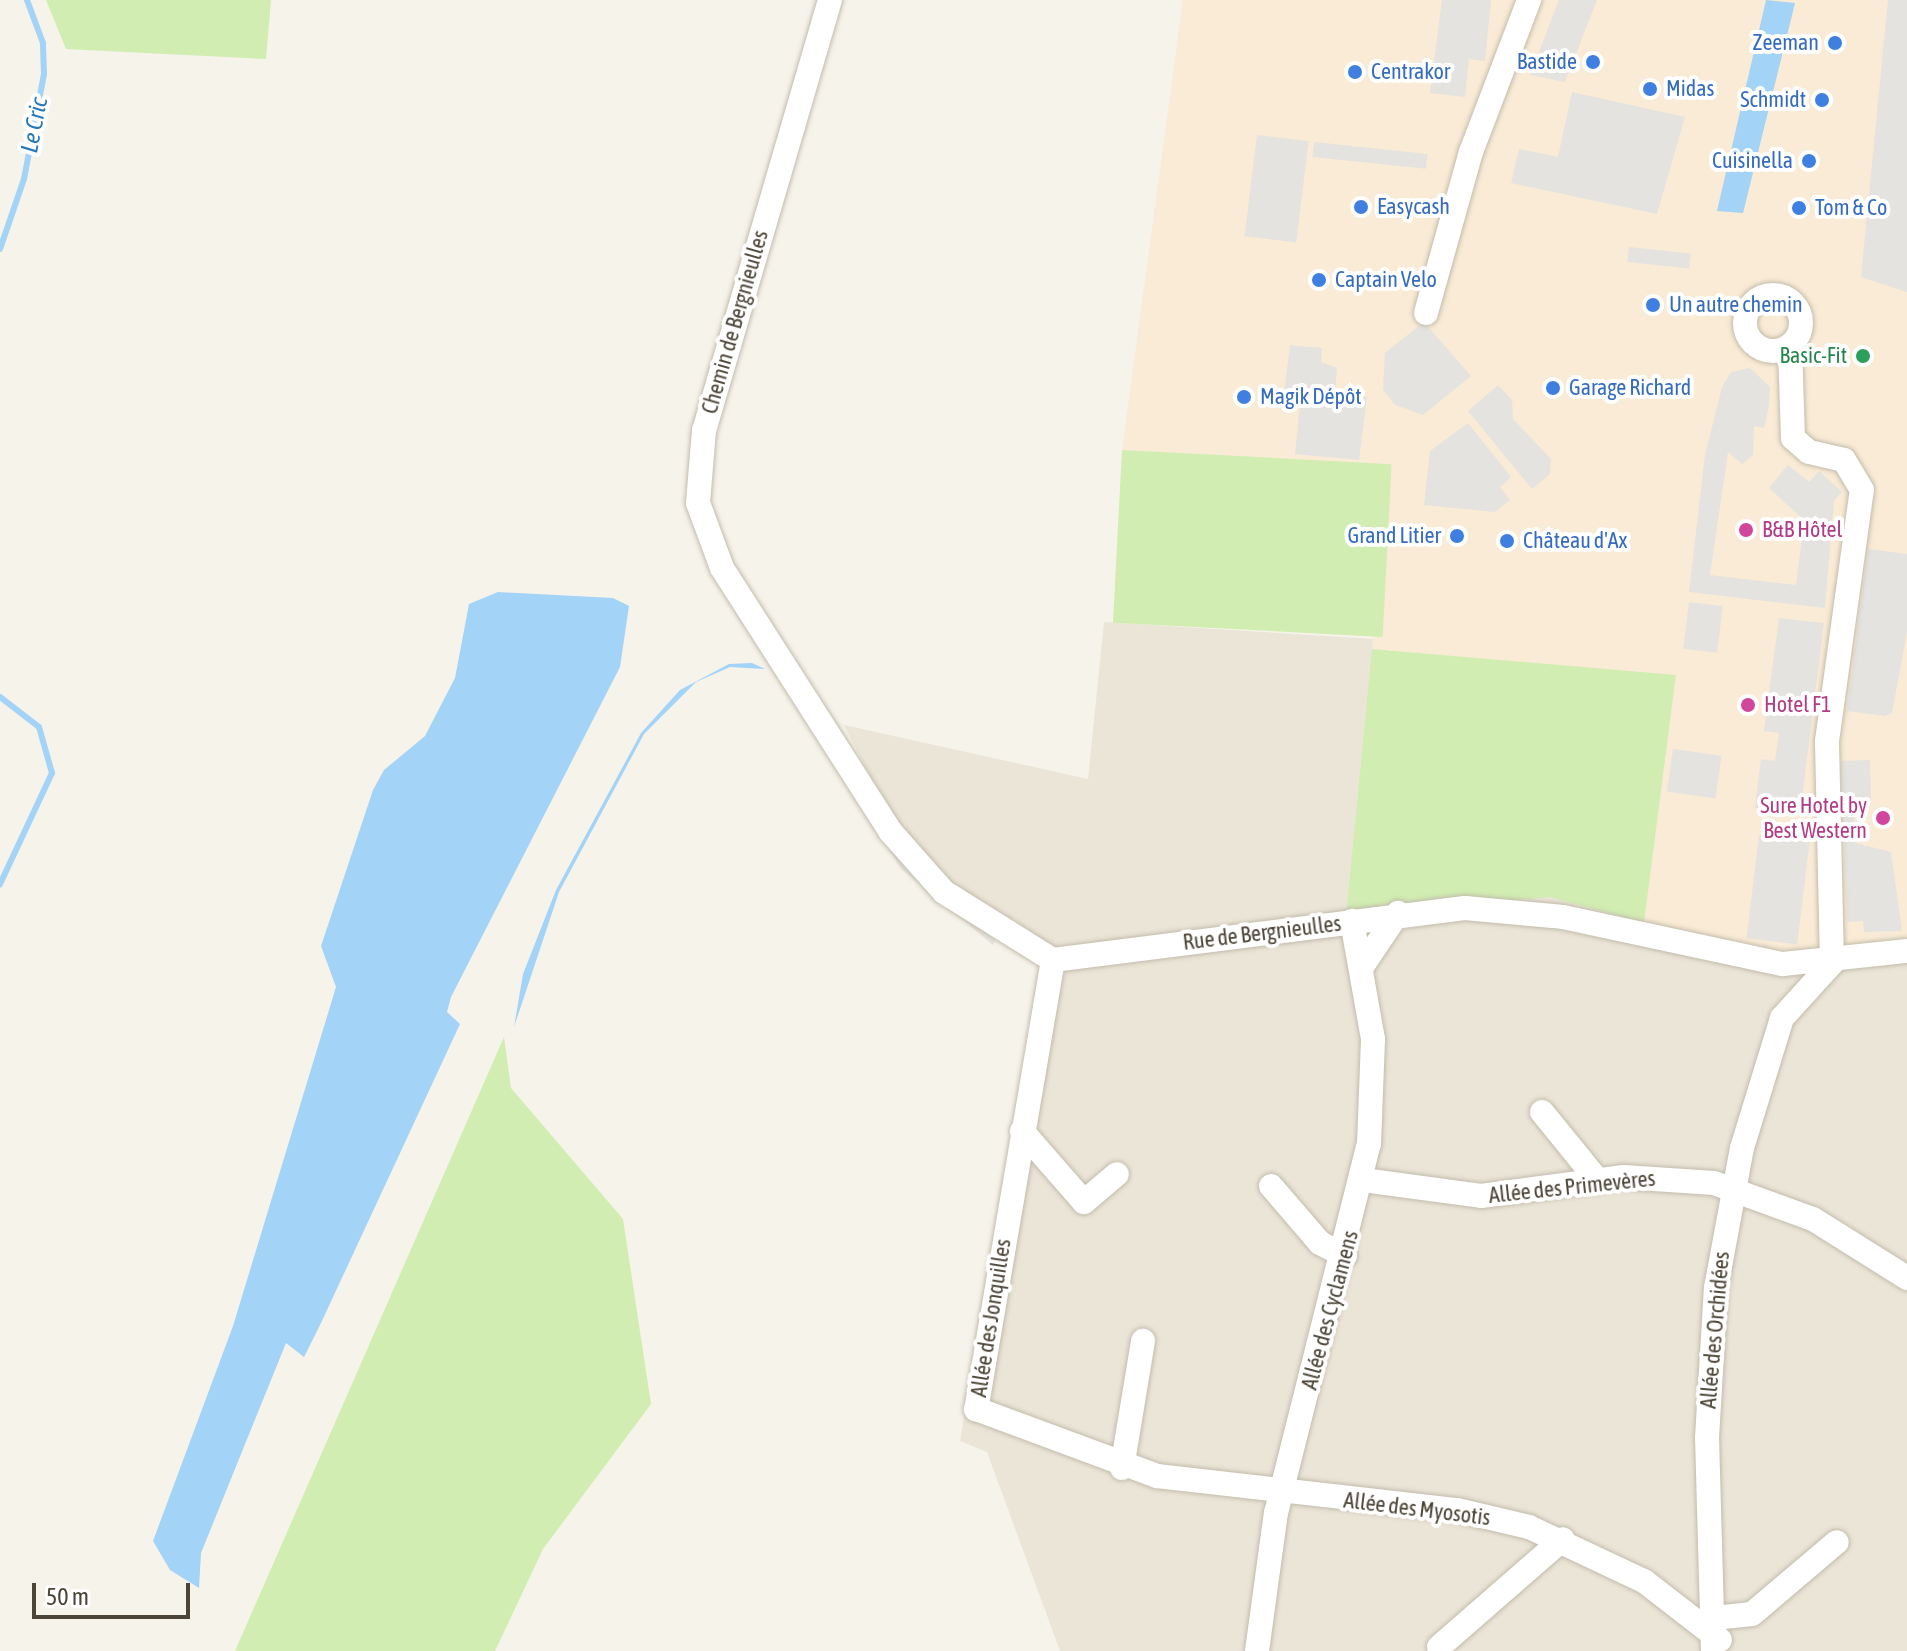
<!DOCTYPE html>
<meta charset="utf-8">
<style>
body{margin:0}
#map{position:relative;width:1907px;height:1651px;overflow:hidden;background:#f6f3eb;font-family:"Asap Condensed",sans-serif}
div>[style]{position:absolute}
.residential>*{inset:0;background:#ebe5d8}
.commercial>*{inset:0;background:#f9ebd5}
.green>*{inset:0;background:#d1edb1;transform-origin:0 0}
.parking>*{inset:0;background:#e5e3df;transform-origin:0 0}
.water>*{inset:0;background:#a3d3f7}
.stream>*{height:6px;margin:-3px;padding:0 3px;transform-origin:3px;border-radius:3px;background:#a3d3f7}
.roads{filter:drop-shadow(0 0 2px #c3bcac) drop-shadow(0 0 2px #c3bcac)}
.minor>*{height:24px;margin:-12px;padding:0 12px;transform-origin:12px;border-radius:12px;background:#fff}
.minor>.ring{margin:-12px;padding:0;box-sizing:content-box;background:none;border:24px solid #fff;border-radius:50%}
.dots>*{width:22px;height:22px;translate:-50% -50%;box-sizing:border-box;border:4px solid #fff;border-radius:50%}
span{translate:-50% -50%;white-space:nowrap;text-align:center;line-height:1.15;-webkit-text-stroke:8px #fff;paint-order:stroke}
.shop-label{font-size:22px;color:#366cbe}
.right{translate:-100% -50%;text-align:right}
.left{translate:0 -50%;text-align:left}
.street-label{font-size:22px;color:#4c4437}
.leisure-label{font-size:22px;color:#27864d}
.hotel-label{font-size:22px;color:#b23c85}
.water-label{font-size:24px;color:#2578b9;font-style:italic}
.scale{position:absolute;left:32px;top:1583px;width:158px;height:36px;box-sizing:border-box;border:4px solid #4c4437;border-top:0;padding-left:10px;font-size:24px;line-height:28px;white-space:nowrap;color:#4c4437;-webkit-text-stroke:6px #fff;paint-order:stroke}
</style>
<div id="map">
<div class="residential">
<div style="clip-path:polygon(1104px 622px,1374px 639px,1418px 906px,1550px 897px,1658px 927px,1907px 941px,1907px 1651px,1060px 1651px,987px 1452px,960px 1441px,1044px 951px,946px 884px,882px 800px,844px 725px,1088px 779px)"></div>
</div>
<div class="commercial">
<div style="clip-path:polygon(1183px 0,1907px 0,1907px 941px,1815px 953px,1745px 948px,1644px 923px,1676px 676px,1372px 649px,1392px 466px,1122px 450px)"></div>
</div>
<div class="green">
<div style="clip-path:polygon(46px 0,271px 0,266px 59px,66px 49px)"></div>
<div style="left:1122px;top:450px;width:270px;height:173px;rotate:3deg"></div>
<div style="clip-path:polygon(1372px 649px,1676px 675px,1644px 923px,1550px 897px,1346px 917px)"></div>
<div style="clip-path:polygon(504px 1037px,511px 1088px,623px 1219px,651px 1404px,543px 1549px,495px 1651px,235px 1651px)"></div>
</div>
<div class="parking">
<div style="clip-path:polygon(1442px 0,1491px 0,1485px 61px,1469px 59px,1465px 97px,1430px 93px)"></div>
<div style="clip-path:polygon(1559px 0,1597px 0,1565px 82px,1530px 75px)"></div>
<div style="clip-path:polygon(1888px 0,1907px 0,1907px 292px,1861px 277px)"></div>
<div style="clip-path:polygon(1572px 92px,1685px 117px,1657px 214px,1511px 183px,1519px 149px,1558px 157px)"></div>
<div style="left:1257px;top:135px;width:52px;height:102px;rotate:7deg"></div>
<div style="left:1314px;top:142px;width:114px;height:15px;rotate:6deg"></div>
<div style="left:1629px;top:247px;width:62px;height:15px;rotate:6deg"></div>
<div style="clip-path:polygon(1424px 322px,1471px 376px,1423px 415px,1395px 405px,1383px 390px,1385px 353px)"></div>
<div style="clip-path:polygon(1290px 345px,1322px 348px,1321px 362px,1337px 368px,1335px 393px,1367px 397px,1359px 460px,1295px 454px,1300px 404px,1283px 402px)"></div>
<div style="clip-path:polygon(1750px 368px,1770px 387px,1769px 405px,1764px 428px,1754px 426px,1753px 455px,1742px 464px,1728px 452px,1710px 575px,1796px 585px,1804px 520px,1769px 488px,1788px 465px,1809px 482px,1819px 471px,1842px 492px,1834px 501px,1825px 608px,1689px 592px,1705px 455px,1722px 387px,1731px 372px)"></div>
<div style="clip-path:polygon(1498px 385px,1512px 400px,1513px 419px,1551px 459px,1550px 474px,1532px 489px,1468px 411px)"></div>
<div style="clip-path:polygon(1468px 423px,1511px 477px,1500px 487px,1510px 500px,1495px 512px,1424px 505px,1430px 451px)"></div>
<div style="clip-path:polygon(1868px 549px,1907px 554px,1907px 632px,1892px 713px,1885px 716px,1847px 711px)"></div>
<div style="left:1689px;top:602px;width:34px;height:47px;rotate:7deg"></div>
<div style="clip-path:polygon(1779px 618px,1824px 623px,1800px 814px,1755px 808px,1761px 759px,1775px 761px,1779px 733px,1764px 731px)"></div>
<div style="left:1673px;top:749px;width:49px;height:43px;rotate:8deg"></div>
<div style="clip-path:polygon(829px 750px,941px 899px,996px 940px,993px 945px,901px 869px)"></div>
<div style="clip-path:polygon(1870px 760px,1871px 801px,1854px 802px,1855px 843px,1891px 852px,1902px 931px,1864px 932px,1863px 921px,1847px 922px,1841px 761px)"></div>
<div style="left:1759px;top:836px;width:51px;height:103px;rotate:7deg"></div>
</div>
<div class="water">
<div style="clip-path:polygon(1766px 0,1795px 3px,1743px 213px,1717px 211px)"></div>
<div style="clip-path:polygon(498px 592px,613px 598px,629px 606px,620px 667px,451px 997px,447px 1012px,460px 1024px,321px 1323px,304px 1357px,286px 1343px,201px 1553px,199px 1588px,170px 1570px,153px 1541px,233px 1326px,336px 987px,321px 946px,373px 790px,384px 770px,425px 736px,455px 678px,469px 604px)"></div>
<div style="clip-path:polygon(729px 664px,752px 663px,765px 669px,730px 667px,696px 682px,644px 734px,559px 892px,514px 1027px,523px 974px,556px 890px,641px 733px,680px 690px)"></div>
</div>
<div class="stream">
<div style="left:0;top:249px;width:74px;rotate:-71.1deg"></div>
<div style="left:24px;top:179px;width:107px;rotate:-79.2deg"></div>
<div style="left:44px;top:74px;width:31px;rotate:-92deg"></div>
<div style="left:43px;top:43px;width:46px;rotate:-110.4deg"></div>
<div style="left:0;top:697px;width:49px;rotate:37.6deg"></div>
<div style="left:39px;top:727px;width:48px;rotate:74.2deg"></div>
<div style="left:52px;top:773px;width:123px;rotate:115.1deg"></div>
</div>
<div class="roads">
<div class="minor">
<div style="left:830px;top:0;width:448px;rotate:106.3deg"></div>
<div style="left:704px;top:430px;width:73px;rotate:94.7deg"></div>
<div style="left:698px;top:503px;width:69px;rotate:69.7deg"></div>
<div style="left:722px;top:568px;width:312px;rotate:57.4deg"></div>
<div style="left:890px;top:831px;width:81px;rotate:48.5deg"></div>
<div style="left:944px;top:892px;width:128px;rotate:32deg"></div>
<div style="left:1053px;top:960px;width:415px;rotate:-7.2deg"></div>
<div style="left:1465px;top:908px;width:98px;rotate:5.2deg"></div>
<div style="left:1563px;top:917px;width:225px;rotate:12.1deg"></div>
<div style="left:1783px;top:964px;width:125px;rotate:-6deg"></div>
<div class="ring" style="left:1745px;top:295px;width:32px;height:32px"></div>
<div style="left:1426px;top:313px;width:167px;rotate:-74.4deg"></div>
<div style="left:1471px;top:152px;width:163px;rotate:-69.1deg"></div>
<div style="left:1053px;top:960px;width:456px;rotate:99.7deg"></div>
<div style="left:976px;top:1409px;width:193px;rotate:20.3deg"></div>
<div style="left:1157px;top:1476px;width:302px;rotate:6.5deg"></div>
<div style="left:1457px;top:1510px;width:74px;rotate:13.3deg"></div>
<div style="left:1529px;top:1527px;width:127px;rotate:25.2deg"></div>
<div style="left:1644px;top:1581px;width:96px;rotate:37.8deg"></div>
<div style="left:1363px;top:965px;width:63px;rotate:-56.1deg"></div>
<div style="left:1542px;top:1112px;width:89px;rotate:50.9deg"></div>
<div style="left:1022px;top:1131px;width:94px;rotate:48.9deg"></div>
<div style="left:1084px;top:1202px;width:43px;rotate:-40.3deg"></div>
<div style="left:1363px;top:1180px;width:119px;rotate:7.7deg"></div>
<div style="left:1481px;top:1196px;width:144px;rotate:-7.6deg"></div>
<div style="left:1624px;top:1177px;width:90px;rotate:3.8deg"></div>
<div style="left:1714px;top:1183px;width:105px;rotate:20deg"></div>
<div style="left:1813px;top:1219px;width:111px;rotate:32.1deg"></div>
<div style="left:1271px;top:1186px;width:75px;rotate:49.3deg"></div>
<div style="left:1320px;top:1243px;width:28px;rotate:27deg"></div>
<div style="left:1122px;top:1468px;width:129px;rotate:-80.6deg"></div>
<div style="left:1714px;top:1618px;width:38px;rotate:-6deg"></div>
<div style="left:1752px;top:1614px;width:111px;rotate:-40.3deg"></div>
<div style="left:1439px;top:1647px;width:164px;rotate:-41.1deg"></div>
<div style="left:1257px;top:1651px;width:139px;rotate:-82.2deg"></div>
<div style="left:1276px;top:1513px;width:381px;rotate:-75.9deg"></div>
<div style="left:1369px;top:1144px;width:105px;rotate:-87.8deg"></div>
<div style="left:1373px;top:1039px;width:120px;rotate:-100.1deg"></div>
<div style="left:1713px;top:1651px;width:213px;rotate:-91.6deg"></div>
<div style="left:1707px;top:1438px;width:150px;rotate:-86.6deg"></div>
<div style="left:1716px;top:1288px;width:142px;rotate:-79.5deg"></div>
<div style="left:1742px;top:1148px;width:136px;rotate:-72.9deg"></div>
<div style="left:1782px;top:1018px;width:74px;rotate:-47.7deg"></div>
<div style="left:1832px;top:963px;width:222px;rotate:-91.3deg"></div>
<div style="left:1827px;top:741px;width:253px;rotate:-82.1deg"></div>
<div style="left:1862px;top:490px;width:35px;rotate:-121deg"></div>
<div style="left:1844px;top:460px;width:36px;rotate:-167deg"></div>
<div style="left:1809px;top:452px;width:21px;rotate:-139deg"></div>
<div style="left:1793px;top:438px;width:92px;rotate:-91.9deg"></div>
</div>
</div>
<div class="dots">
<div style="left:1835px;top:43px;background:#3f7fe0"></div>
<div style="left:1593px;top:62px;background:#3f7fe0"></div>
<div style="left:1355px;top:72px;background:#3f7fe0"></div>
<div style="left:1650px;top:89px;background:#3f7fe0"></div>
<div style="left:1822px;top:100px;background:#3f7fe0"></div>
<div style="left:1809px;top:161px;background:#3f7fe0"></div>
<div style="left:1361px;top:207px;background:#3f7fe0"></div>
<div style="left:1799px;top:208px;background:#3f7fe0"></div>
<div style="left:1319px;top:280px;background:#3f7fe0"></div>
<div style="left:1653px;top:305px;background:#3f7fe0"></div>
<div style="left:1863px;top:356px;background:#2e9e5b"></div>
<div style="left:1553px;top:388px;background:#3f7fe0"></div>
<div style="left:1244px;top:397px;background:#3f7fe0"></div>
<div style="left:1746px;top:530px;background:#d1479c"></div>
<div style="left:1457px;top:536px;background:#3f7fe0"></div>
<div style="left:1507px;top:541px;background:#3f7fe0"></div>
<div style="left:1748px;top:705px;background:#d1479c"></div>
<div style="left:1883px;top:818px;background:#d1479c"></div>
</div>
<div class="shop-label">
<span class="right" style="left:1819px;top:43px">Zeeman</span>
<span class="right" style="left:1577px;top:62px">Bastide</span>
<span class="left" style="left:1371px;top:72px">Centrakor</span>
<span class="left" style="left:1666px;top:89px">Midas</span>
<span class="right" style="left:1806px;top:100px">Schmidt</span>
<span class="right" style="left:1793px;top:161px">Cuisinella</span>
<span class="left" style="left:1377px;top:207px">Easycash</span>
<span class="left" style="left:1815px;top:208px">Tom &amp; Co</span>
<span class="left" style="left:1335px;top:280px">Captain Velo</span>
<span class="left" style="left:1669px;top:305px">Un autre chemin</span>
<span class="left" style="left:1569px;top:388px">Garage Richard</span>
<span class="left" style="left:1260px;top:397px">Magik Dépôt</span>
<span class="right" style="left:1441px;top:536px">Grand Litier</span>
<span class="left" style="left:1523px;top:541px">Château d'Ax</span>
</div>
<div class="street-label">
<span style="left:735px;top:322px;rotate:-74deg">Chemin de Bergnieulles</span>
<span style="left:1262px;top:933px;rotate:-7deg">Rue de Bergnieulles</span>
<span style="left:1572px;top:1187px;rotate:-6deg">Allée des Primevères</span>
<span style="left:1330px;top:1310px;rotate:-75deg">Allée des Cyclamens</span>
<span style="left:991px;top:1318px;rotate:-81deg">Allée des Jonquilles</span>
<span style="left:1715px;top:1330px;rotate:-85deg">Allée des Orchidées</span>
<span style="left:1417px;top:1509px;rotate:7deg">Allée des Myosotis</span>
</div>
<div class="leisure-label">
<span class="right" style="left:1847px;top:356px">Basic-Fit</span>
</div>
<div class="hotel-label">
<span class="left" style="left:1762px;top:530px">B&amp;B Hôtel</span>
<span class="left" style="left:1764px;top:705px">Hotel F1</span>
<span class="right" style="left:1867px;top:818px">Sure Hotel by<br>Best Western</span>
</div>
<div class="water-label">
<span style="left:34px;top:125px;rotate:-79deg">Le Cric</span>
</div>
<div class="scale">50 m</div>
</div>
